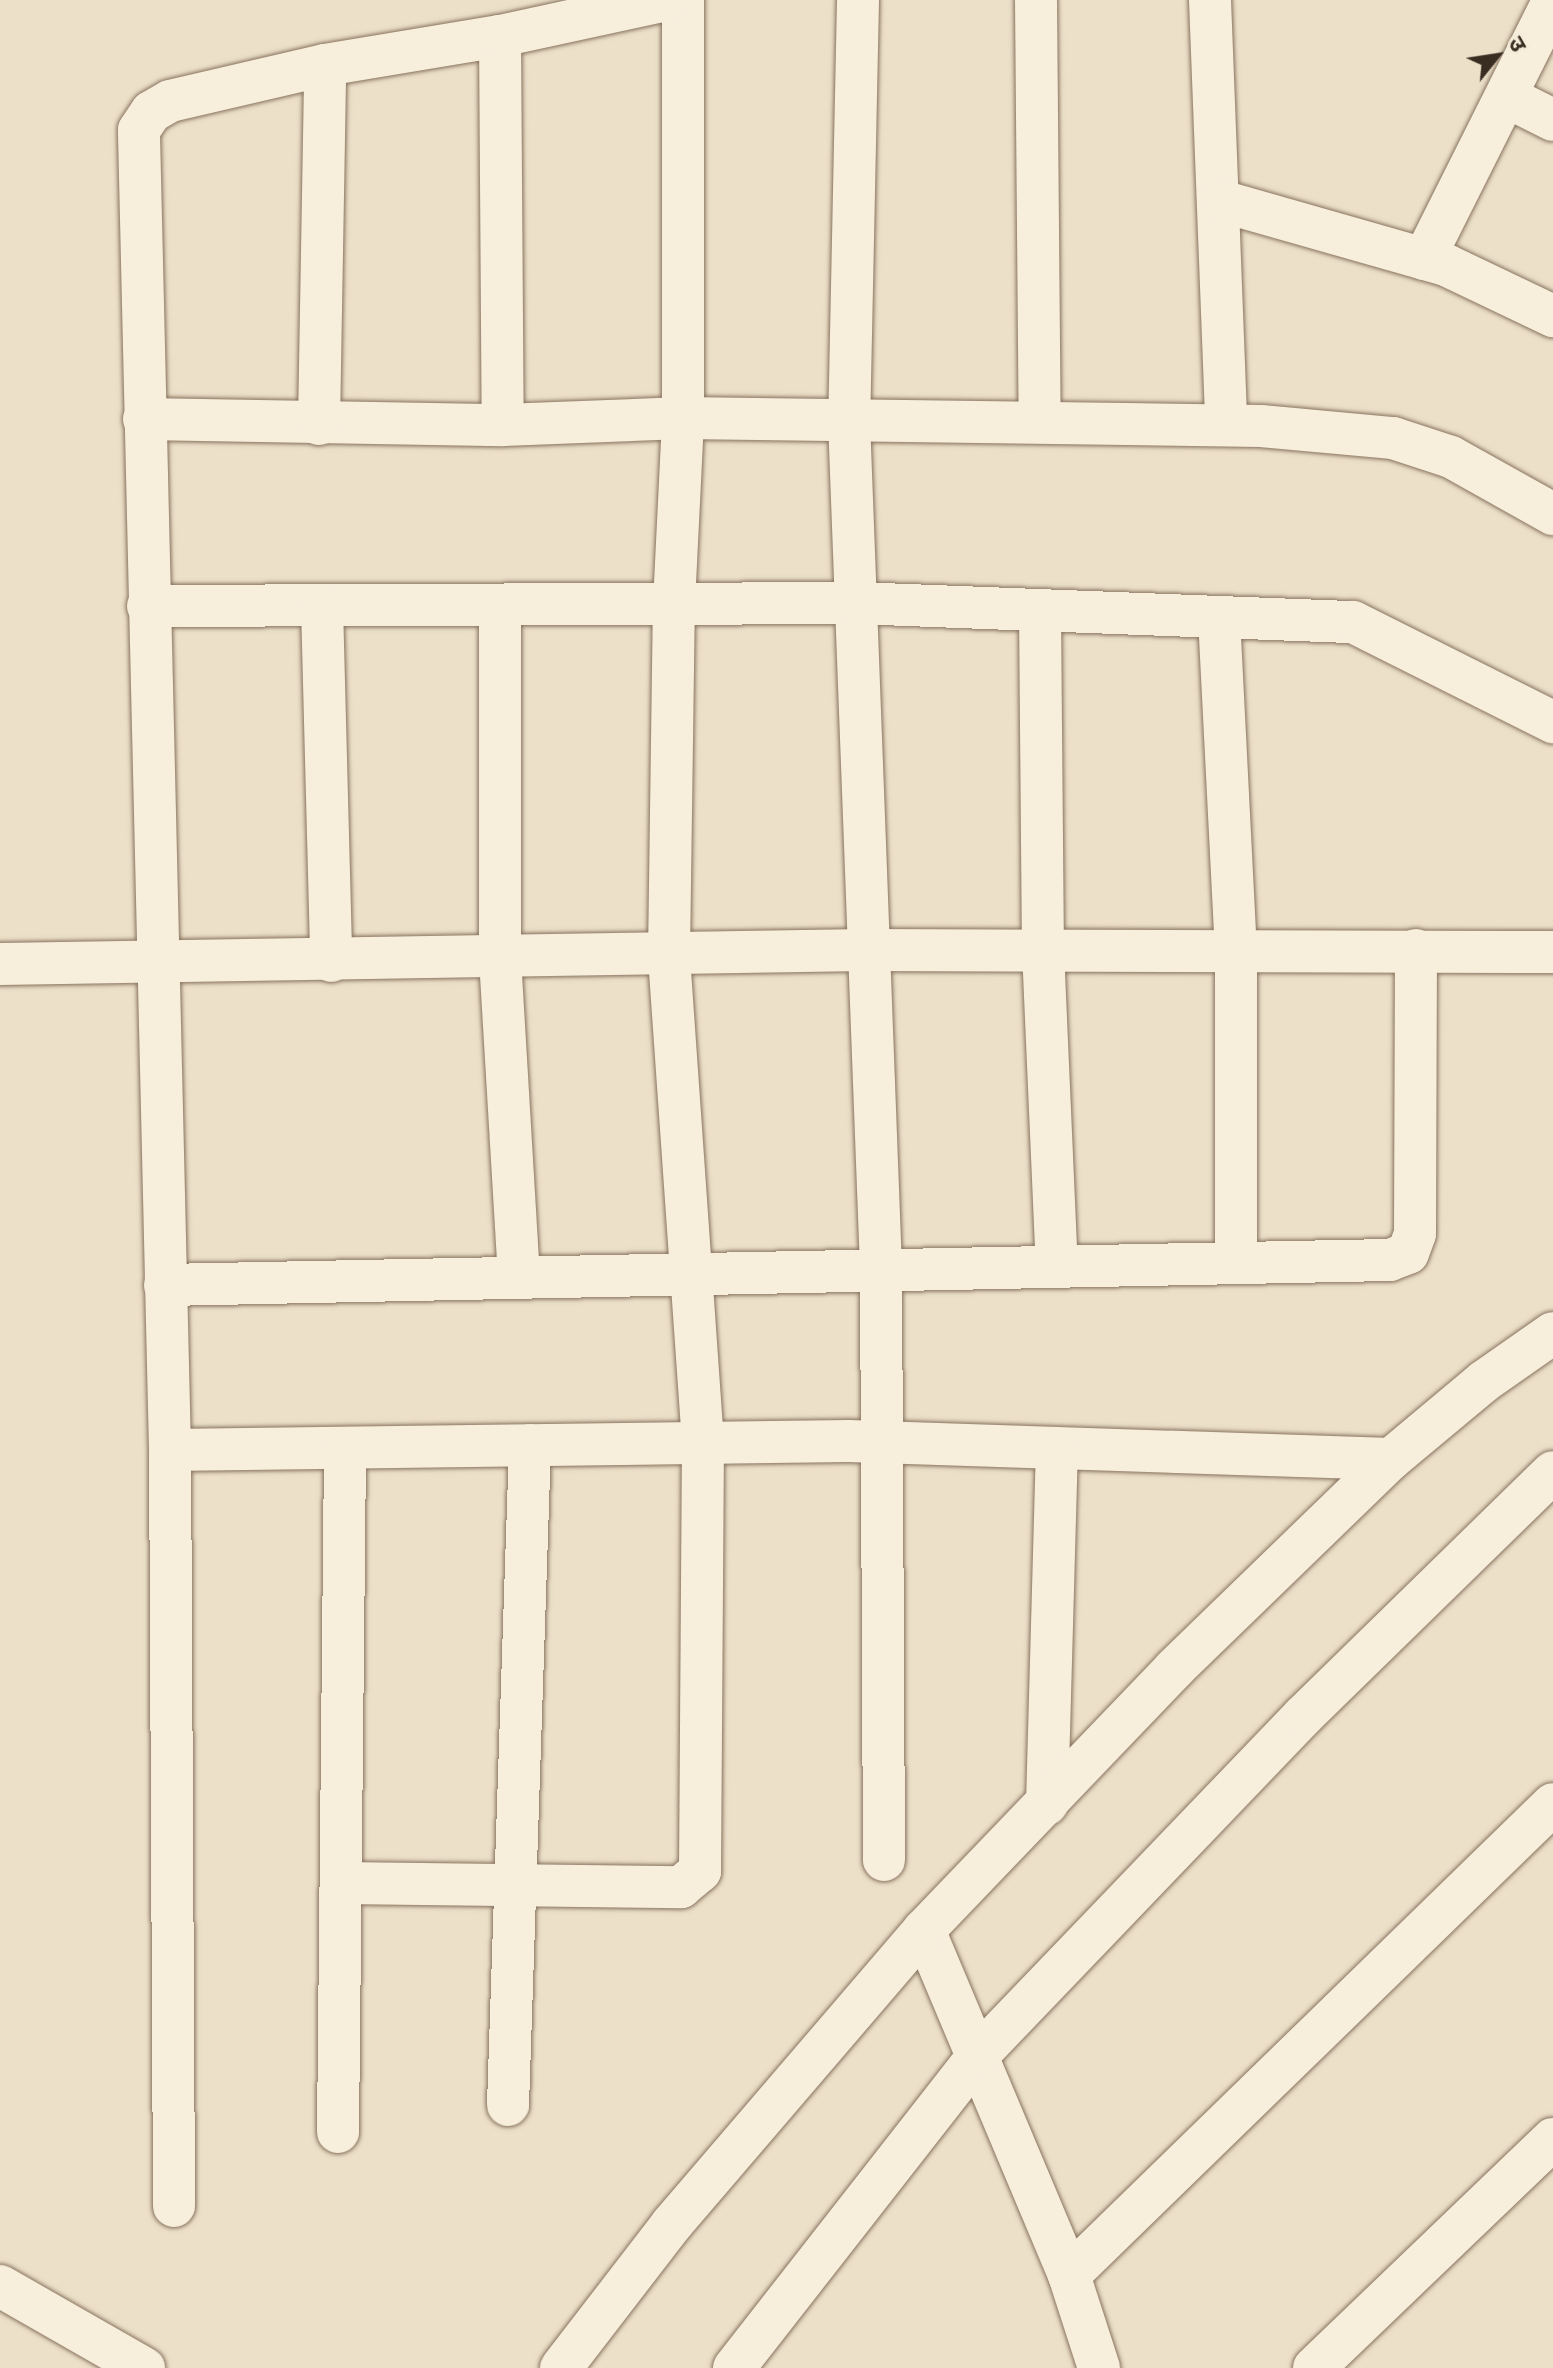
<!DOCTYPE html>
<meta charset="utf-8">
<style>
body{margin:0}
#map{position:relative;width:1553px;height:2368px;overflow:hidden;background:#ece0c9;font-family:"IBM Plex Serif","Noto Sans Devanagari",serif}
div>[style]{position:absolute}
.roads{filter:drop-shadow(0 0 2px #88735e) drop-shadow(0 0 2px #88735e)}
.minor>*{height:42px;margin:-21px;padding:0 21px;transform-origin:21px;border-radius:21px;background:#f7eedc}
span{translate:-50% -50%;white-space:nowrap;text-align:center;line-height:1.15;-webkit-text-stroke:6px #f4ebd8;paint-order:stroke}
.north{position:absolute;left:1457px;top:16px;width:80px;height:80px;-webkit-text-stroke:6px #f4ebd8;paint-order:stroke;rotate:60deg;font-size:22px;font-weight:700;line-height:32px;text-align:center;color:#392c21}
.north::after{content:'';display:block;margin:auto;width:28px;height:36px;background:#392c21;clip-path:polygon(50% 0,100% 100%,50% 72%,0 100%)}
</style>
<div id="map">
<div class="roads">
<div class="minor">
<div style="left:858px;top:0;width:420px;rotate:91.2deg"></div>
<div style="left:849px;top:420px;width:850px;rotate:87.84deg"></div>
<div style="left:881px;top:1269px;width:591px;rotate:89.71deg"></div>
<div style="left:1036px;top:0;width:422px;rotate:89.5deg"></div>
<div style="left:1210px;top:0;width:425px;rotate:87.8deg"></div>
<div style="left:500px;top:36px;width:389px;rotate:89.6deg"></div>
<div style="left:1507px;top:97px;width:51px;rotate:26.6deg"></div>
<div style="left:1221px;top:201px;width:234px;rotate:15.9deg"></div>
<div style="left:1446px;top:265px;width:119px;rotate:25.5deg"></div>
<div style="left:1424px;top:259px;width:288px;rotate:-63.4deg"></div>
<div style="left:144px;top:419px;width:359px;rotate:1deg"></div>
<div style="left:503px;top:425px;width:180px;rotate:-2.2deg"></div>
<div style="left:683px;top:418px;width:578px;rotate:0.79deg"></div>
<div style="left:1261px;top:426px;width:133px;rotate:5.2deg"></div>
<div style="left:1393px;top:438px;width:61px;rotate:18.1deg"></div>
<div style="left:1451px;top:457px;width:117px;rotate:29.2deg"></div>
<div style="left:319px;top:424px;width:359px;rotate:-89deg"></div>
<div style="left:500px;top:605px;width:353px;rotate:90deg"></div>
<div style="left:500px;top:958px;width:320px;rotate:86.6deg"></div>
<div style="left:148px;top:606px;width:707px;rotate:-0.24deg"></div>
<div style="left:855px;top:603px;width:498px;rotate:2.2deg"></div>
<div style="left:1353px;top:622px;width:224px;rotate:26.6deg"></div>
<div style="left:322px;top:606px;width:355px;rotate:88.5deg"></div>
<div style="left:1040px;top:611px;width:339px;rotate:89.5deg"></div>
<div style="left:1043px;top:950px;width:315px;rotate:87.5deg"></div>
<div style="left:1219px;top:617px;width:332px;rotate:87.1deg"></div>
<div style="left:1236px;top:949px;width:313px;rotate:90deg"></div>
<div style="left:0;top:964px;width:866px;rotate:-0.93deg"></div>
<div style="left:866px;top:950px;width:687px;rotate:0.17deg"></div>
<div style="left:165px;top:1285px;width:1225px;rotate:-1.17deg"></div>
<div style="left:1390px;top:1260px;width:19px;rotate:-21deg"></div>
<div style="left:1408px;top:1253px;width:20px;rotate:-70deg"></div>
<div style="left:1415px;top:1234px;width:284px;rotate:-89.8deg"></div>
<div style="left:170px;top:1450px;width:678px;rotate:-0.76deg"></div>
<div style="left:848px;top:1441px;width:543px;rotate:1.9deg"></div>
<div style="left:1047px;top:1804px;width:356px;rotate:-88.4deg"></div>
<div style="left:341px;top:1883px;width:340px;rotate:0.7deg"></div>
<div style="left:681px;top:1887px;width:25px;rotate:-40deg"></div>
<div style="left:700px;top:1871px;width:428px;rotate:-89.6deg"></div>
<div style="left:703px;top:1443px;width:489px;rotate:-94deg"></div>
<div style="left:669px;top:955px;width:351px;rotate:-89.2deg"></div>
<div style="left:674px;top:604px;width:186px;rotate:-87.2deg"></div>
<div style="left:683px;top:418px;width:418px;rotate:-90deg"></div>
<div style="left:924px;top:1930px;width:374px;rotate:67.2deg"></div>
<div style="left:1069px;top:2275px;width:98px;rotate:72.1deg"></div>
<div style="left:508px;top:2105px;width:660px;rotate:-88.09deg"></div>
<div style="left:338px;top:2132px;width:684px;rotate:-89.41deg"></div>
<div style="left:174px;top:2206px;width:756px;rotate:-90.3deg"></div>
<div style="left:170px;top:1450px;width:1320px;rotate:-91.35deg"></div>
<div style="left:139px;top:130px;width:22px;rotate:-56deg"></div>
<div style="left:151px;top:112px;width:22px;rotate:-30deg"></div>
<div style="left:170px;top:101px;width:159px;rotate:-13.1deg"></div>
<div style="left:325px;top:65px;width:177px;rotate:-9.4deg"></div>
<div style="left:500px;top:36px;width:171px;rotate:-12.2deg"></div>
<div style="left:1069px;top:2275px;width:675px;rotate:-44.22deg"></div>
<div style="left:0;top:2286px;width:166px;rotate:29.7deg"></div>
<div style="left:561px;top:2368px;width:180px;rotate:-52.4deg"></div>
<div style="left:671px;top:2225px;width:389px;rotate:-49.4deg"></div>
<div style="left:924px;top:1930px;width:361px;rotate:-46.2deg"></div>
<div style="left:1174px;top:1669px;width:302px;rotate:-44.1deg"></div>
<div style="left:1391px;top:1459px;width:120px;rotate:-39.9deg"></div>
<div style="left:1483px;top:1382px;width:85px;rotate:-35deg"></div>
<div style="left:734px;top:2368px;width:398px;rotate:-52deg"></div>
<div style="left:979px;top:2054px;width:468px;rotate:-46.2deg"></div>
<div style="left:1303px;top:1716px;width:349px;rotate:-44.3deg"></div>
<div style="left:1314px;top:2368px;width:331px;rotate:-43.8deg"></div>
</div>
</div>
<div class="north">उ</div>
</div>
